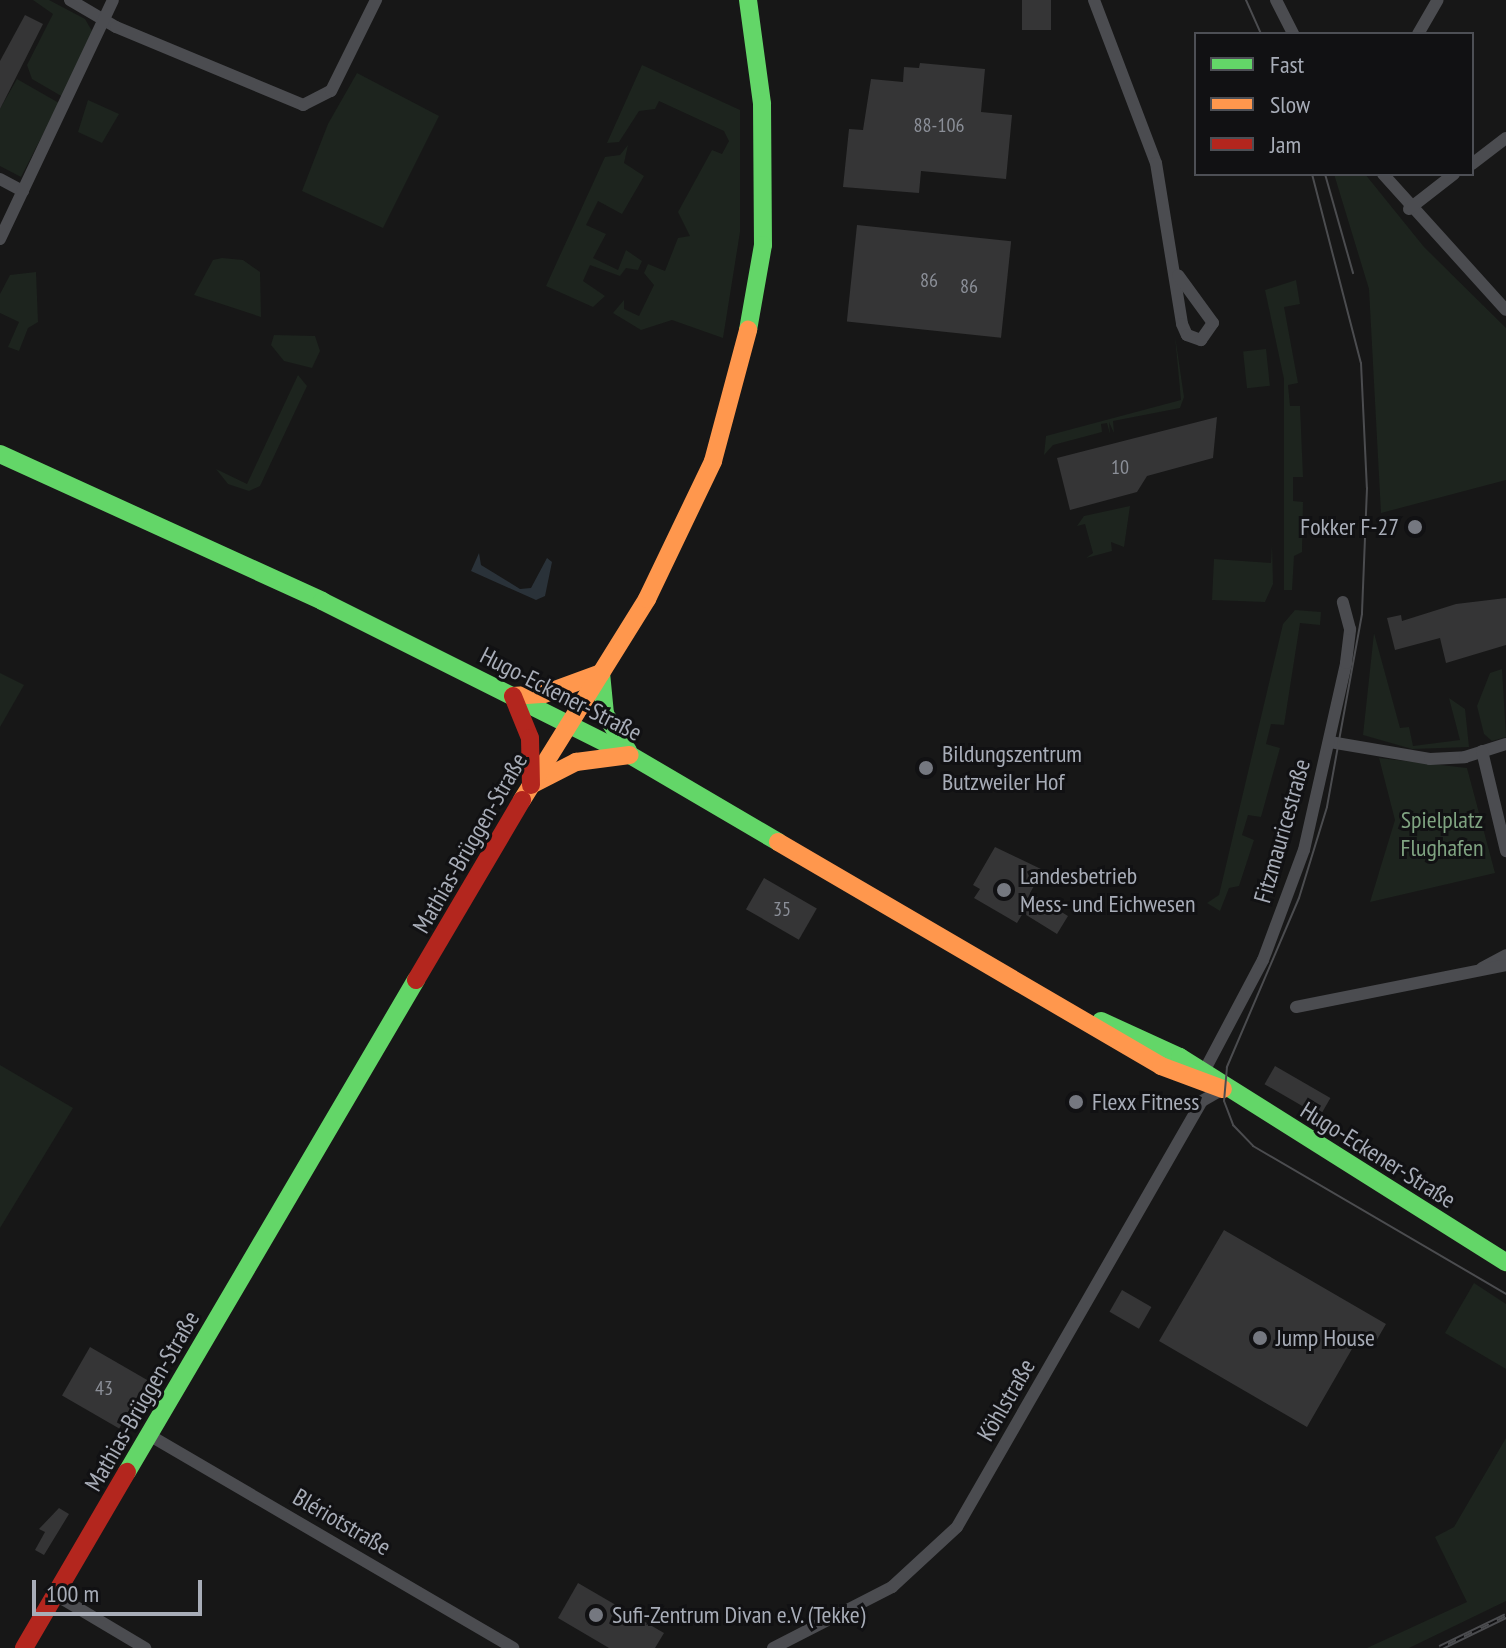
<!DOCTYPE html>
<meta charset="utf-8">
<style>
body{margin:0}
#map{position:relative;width:1506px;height:1648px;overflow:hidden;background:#171717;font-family:"PT Sans Narrow",sans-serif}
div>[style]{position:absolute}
.green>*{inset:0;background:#1d241e;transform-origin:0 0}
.water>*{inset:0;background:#2a3239}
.building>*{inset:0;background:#353536;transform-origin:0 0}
.street>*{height:12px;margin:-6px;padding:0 6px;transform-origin:6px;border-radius:6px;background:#4b4c50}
.fast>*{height:18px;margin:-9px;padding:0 9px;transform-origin:9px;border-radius:9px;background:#63d668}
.slow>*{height:18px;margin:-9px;padding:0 9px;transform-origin:9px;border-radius:9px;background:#ff974d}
.jam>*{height:18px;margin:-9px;padding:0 9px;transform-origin:9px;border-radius:9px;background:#b3261e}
.tram>*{height:2px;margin:-1px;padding:0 1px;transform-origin:1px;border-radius:1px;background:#4b4c4f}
.rail>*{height:6px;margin-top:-3px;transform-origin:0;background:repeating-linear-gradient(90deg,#111113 0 9px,#4b4c4f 0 18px);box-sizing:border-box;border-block:2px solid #4b4c4f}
.dots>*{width:22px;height:22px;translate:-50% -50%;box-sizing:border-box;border:4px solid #111113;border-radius:50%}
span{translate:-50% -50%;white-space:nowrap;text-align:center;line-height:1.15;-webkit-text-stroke:6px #111113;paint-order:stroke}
.number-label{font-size:20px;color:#8b8f98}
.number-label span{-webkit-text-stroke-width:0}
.poi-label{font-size:24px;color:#a8adb8}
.right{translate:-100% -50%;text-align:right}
.left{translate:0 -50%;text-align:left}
.street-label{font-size:24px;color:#a8adb8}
.park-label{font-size:24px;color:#7fa381}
.legend{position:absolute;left:1194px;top:32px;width:280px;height:144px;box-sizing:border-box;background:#111113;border:2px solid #4d4f55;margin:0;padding:10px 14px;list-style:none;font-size:24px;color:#a8adb8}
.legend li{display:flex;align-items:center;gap:16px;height:40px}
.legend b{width:40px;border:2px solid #4d4f55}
.scale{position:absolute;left:32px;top:1580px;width:170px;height:36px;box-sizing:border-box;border:4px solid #a8adb8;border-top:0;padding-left:10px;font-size:24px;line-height:28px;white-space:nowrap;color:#a8adb8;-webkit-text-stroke:6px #111113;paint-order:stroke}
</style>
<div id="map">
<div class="green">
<div style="clip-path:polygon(33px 0,49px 0,85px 19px,92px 31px,63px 97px,32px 79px,27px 65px,53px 14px)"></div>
<div style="clip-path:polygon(642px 65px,740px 110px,740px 232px,723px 338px,672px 320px,641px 330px,613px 313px,624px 300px,624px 309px,639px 316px,654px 285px,644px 273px,648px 264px,665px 271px,678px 238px,690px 236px,678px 212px,712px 150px,722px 154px,729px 141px,724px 131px,659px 101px,655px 109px,639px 111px,619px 142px,607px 143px)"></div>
<div style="clip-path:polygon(357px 73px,439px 116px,383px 228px,302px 191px,328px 124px)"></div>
<div style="clip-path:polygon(17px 79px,59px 103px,21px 177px,0 166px,0 109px)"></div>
<div style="clip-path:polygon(88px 100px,119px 114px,102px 143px,78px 132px)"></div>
<div style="clip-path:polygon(628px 145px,624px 163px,644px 176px,622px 214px,598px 201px,586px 225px,606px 234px,593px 258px,618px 270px,626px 250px,642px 261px,638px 270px,626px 268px,620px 276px,590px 265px,583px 281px,605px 296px,593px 307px,546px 286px,605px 157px,620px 155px)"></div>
<div style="clip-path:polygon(1334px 174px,1365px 174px,1424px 247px,1506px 328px,1506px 480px,1381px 513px,1369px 289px)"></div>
<div style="clip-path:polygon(222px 258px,243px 260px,260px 272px,261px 317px,194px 295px,213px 260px)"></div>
<div style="clip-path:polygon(36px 272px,38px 322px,28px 328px,19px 351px,8px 347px,19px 322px,0 313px,0 294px,10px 275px)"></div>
<div style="clip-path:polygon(1296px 280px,1300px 304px,1284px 307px,1298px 383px,1288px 385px,1290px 406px,1300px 406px,1303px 477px,1293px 477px,1293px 501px,1303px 502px,1302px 552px,1294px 556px,1292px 590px,1284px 590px,1284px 379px,1265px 290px)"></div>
<div style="clip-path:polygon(274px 335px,315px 336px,320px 351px,312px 368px,284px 361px,271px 345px)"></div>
<div style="clip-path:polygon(1175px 336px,1184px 397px,1180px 408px,1113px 421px,1114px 433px,1109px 422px,1110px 434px,1107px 423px,1101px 424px,1102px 432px,1053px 445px,1044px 455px,1046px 436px,1181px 400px)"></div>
<div style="left:1266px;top:349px;width:37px;height:23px;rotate:84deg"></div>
<div style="clip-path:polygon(298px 375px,307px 386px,260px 486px,249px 491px,228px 484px,216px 469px,247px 484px)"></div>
<div style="clip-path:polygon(1130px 506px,1124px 547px,1111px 542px,1112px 551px,1086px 558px,1093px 553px,1085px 524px,1077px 526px,1084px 516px)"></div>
<div style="clip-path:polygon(1272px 544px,1273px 584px,1265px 602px,1212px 600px,1214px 559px,1271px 563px)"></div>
<div style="clip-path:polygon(1295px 610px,1321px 612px,1320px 625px,1300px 623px,1284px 725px,1271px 724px,1266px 744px,1280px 748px,1261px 817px,1248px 815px,1242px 835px,1254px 840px,1239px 886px,1229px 888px,1220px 911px,1207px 903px,1219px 895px,1283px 624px)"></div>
<div style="clip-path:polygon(1374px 633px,1400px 728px,1409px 727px,1413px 746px,1460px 740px,1449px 698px,1465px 709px,1469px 747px,1412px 749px,1363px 735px)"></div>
<div style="clip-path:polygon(1502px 669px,1506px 737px,1492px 741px,1484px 734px,1477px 706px,1490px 673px)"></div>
<div style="clip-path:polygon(0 673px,24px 685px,0 727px)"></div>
<div style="clip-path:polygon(1379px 758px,1467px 768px,1495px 873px,1370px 902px,1395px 820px)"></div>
<div style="clip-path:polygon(0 1065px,73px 1108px,0 1228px)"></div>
<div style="clip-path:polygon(1474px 1283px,1506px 1304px,1506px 1369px,1445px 1333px)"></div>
<div style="clip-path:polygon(1506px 1438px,1506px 1601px,1409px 1648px,1367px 1648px,1467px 1602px,1435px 1537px,1454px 1527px)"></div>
</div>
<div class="water">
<div style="clip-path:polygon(479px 553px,481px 565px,520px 589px,531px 588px,547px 558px,552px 562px,545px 596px,536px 600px,471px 571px)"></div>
</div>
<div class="building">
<div style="left:1022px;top:0;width:29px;height:30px"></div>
<div style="clip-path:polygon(25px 15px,43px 24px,0 109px,0 61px)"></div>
<div style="clip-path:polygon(920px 63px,985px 69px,981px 112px,1012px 115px,1006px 179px,921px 171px,919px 193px,843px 187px,849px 129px,863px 130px,871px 79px,903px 82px,904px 67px,919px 68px)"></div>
<div style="left:857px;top:225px;width:155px;height:97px;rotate:6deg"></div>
<div style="clip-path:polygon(1217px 417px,1213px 458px,1147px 476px,1137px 492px,1070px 510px,1057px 458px)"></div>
<div style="clip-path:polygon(1506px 598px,1506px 645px,1446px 663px,1440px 638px,1395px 650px,1387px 618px,1401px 615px,1402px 621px,1456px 604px)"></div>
<div style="clip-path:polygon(995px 847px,1043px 870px,1030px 893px,1068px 916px,1057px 934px,1023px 913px,1017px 923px,974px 898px,980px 889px,973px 885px)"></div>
<div style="left:764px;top:878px;width:61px;height:36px;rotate:30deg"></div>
<div style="left:1275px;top:1066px;width:64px;height:21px;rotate:30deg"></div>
<div style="clip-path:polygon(1224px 1230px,1386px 1324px,1375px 1343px,1360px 1335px,1307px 1427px,1159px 1341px)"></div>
<div style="left:1122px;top:1290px;width:34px;height:25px;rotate:30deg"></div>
<div style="left:90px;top:1347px;width:66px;height:56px;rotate:30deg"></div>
<div style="clip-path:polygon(59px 1508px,69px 1514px,44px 1555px,35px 1550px,45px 1532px,39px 1529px)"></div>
<div style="clip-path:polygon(578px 1583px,664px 1633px,655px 1648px,609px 1648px,558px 1618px)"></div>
</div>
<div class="street">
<div style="left:70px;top:0;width:53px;rotate:30.4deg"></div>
<div style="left:116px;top:27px;width:203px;rotate:22.6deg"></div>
<div style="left:303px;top:105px;width:31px;rotate:-27deg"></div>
<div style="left:331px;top:91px;width:102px;rotate:-63.7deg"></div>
<div style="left:1094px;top:0;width:174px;rotate:69.2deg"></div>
<div style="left:1156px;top:163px;width:163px;rotate:80.8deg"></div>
<div style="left:1182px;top:324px;width:12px;rotate:66deg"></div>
<div style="left:1187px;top:335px;width:15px;rotate:20deg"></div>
<div style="left:1201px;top:340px;width:21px;rotate:-55deg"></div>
<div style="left:1213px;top:323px;width:59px;rotate:-126.1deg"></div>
<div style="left:1276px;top:0;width:38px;rotate:63deg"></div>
<div style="left:1418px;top:34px;width:39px;rotate:-60deg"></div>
<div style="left:1472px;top:164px;width:43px;rotate:-37.4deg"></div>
<div style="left:1383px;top:174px;width:183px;rotate:47.9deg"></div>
<div style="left:0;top:179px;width:26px;rotate:28deg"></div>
<div style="left:1409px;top:209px;width:57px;rotate:-37.9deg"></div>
<div style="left:0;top:239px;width:264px;rotate:-64.7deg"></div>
<div style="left:1330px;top:742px;width:101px;rotate:9.6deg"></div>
<div style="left:1430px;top:759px;width:35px;rotate:-3deg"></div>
<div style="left:1465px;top:757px;width:43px;rotate:-17.6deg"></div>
<div style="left:1482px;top:751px;width:103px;rotate:76.5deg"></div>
<div style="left:1482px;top:968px;width:27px;rotate:-28deg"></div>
<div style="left:1296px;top:1007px;width:214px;rotate:-11.3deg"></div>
<div style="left:1201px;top:1077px;width:132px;rotate:-62.1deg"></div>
<div style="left:1263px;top:960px;width:117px;rotate:-69.6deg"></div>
<div style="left:1304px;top:850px;width:192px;rotate:-77.3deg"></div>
<div style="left:1346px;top:663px;width:34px;rotate:-83deg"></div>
<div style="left:1350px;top:629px;width:28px;rotate:-105deg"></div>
<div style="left:149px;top:1435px;width:422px;rotate:30.3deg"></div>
<div style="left:56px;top:1595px;width:104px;rotate:30.8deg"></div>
<div style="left:773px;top:1648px;width:134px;rotate:-27.1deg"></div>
<div style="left:892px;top:1587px;width:88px;rotate:-42.7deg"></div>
<div style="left:957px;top:1527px;width:491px;rotate:-60.1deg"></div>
<div style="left:1202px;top:1101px;width:24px;rotate:-30deg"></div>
</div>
<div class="fast">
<div style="left:748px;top:0;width:105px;rotate:82.3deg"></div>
<div style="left:762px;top:104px;width:141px;rotate:89.6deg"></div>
<div style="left:763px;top:245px;width:86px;rotate:100deg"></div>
<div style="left:0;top:454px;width:354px;rotate:24.5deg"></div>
<div style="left:322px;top:601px;width:344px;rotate:26.6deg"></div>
<div style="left:630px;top:755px;width:172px;rotate:30.4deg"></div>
<div style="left:601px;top:673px;width:41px;rotate:84.4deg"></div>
<div style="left:605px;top:714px;width:44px;rotate:58.1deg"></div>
<div style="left:1101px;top:1021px;width:87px;rotate:24.5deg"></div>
<div style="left:1180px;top:1057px;width:385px;rotate:32.2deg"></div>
<div style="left:127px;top:1472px;width:571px;rotate:-59.57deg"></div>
</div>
<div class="slow">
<div style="left:513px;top:696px;width:31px;rotate:-4deg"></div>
<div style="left:544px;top:694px;width:61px;rotate:-20.2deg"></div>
<div style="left:531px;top:785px;width:51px;rotate:-27.1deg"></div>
<div style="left:576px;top:762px;width:54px;rotate:-7.4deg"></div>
<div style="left:522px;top:800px;width:237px;rotate:-58.1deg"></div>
<div style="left:647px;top:599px;width:153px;rotate:-64.4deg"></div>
<div style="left:713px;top:461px;width:136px;rotate:-75deg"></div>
<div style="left:778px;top:842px;width:444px;rotate:30.3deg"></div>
<div style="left:1161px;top:1066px;width:66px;rotate:20.4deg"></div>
</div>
<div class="jam">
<div style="left:513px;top:696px;width:45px;rotate:68deg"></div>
<div style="left:530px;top:738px;width:47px;rotate:88.8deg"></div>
<div style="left:416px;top:980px;width:209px;rotate:-59.5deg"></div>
<div style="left:24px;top:1648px;width:204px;rotate:-59.7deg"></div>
</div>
<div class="tram">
<div style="left:1246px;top:0;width:37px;rotate:66deg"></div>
<div style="left:1312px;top:174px;width:195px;rotate:75.5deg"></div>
<div style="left:1361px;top:363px;width:125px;rotate:87.3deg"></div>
<div style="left:1367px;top:488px;width:126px;rotate:92.3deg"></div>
<div style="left:1362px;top:614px;width:196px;rotate:100.3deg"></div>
<div style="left:1327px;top:807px;width:95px;rotate:107.1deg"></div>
<div style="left:1299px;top:898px;width:184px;rotate:113.1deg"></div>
<div style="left:1227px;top:1067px;width:34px;rotate:95deg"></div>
<div style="left:1224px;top:1101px;width:26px;rotate:69deg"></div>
<div style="left:1233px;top:1125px;width:29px;rotate:46deg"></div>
<div style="left:1253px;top:1146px;width:293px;rotate:30.3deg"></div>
<div style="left:1325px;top:174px;width:103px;rotate:74.2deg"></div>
</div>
<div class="rail">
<div style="left:1440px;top:1648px;width:73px;rotate:-25.9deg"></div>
</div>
<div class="dots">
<div style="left:1415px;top:527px;background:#757880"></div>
<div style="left:926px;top:768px;background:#757880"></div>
<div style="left:1004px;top:890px;background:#757880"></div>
<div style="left:1076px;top:1102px;background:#757880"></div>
<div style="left:1260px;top:1338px;background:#757880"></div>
<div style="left:596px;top:1615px;background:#757880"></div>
</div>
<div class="number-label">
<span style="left:939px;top:125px">88-106</span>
<span style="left:929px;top:280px">86</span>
<span style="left:969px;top:286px">86</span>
<span style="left:1120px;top:467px">10</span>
<span style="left:782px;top:909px">35</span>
<span style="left:104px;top:1388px">43</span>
</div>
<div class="poi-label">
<span class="right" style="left:1399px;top:527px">Fokker F-27</span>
<span class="left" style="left:942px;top:768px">Bildungszentrum<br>Butzweiler Hof</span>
<span class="left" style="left:1020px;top:890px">Landesbetrieb<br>Mess- und Eichwesen</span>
<span class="left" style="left:1092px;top:1102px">Flexx Fitness</span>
<span class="left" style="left:1276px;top:1338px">Jump House</span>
<span class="left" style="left:612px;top:1615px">Sufi-Zentrum Divan e.V. (Tekke)</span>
</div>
<div class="street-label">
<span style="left:561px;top:694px;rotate:27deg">Hugo-Eckener-Straße</span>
<span style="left:1282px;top:831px;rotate:-74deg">Fitzmauricestraße</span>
<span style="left:470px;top:843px;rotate:-60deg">Mathias-Brüggen-Straße</span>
<span style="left:1378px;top:1155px;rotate:32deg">Hugo-Eckener-Straße</span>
<span style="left:1006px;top:1400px;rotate:-60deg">Köhlstraße</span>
<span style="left:142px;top:1401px;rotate:-60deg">Mathias-Brüggen-Straße</span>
<span style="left:342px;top:1522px;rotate:30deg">Blériotstraße</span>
</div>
<div class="park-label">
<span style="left:1442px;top:834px">Spielplatz<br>Flughafen</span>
</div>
<ul class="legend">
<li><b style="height:10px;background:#63d668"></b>Fast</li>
<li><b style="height:10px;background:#ff974d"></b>Slow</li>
<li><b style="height:10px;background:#b3261e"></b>Jam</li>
</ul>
<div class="scale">100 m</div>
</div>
